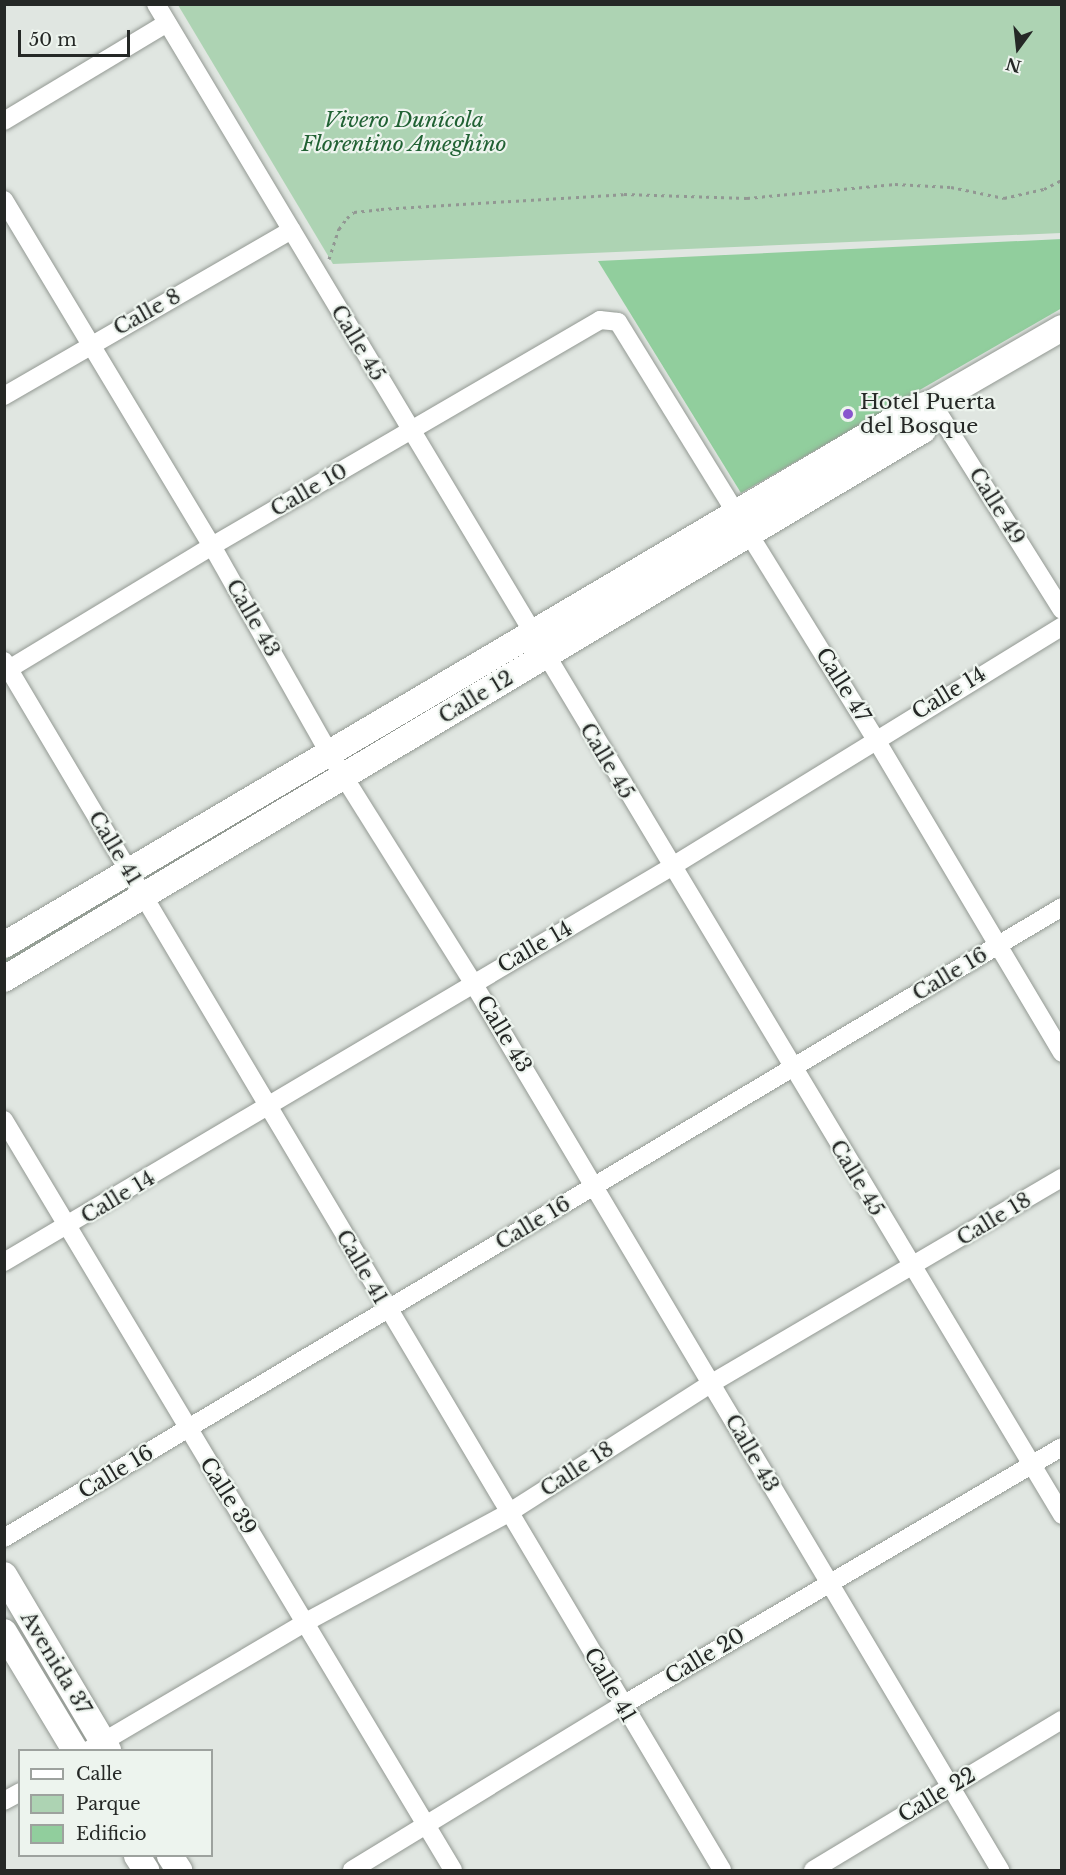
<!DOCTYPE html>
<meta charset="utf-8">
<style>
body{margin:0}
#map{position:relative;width:1066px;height:1875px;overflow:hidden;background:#e0e6e1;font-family:"Libre Baskerville",serif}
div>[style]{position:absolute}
.green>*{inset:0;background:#add3b3}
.building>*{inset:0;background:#91ce9d}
.path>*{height:3px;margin-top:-1.5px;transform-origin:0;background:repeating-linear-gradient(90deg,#929793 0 3px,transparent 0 7.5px)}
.roads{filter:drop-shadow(0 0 2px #939993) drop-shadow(0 0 2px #939993)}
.street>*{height:18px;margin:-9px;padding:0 9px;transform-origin:9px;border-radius:9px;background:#fff}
.secondary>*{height:26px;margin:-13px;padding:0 13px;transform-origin:13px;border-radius:13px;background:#fff}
.dots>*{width:16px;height:16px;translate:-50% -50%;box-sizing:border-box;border:3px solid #edf4ee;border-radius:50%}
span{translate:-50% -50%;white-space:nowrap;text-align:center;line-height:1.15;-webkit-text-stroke:4.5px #edf4ee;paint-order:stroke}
.park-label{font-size:21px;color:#206133;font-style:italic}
.street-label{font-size:21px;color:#252826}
.poi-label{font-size:21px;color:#252826}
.left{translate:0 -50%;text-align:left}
.frame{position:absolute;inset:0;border:6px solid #252826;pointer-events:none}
.legend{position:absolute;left:18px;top:1749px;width:195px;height:108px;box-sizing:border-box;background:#edf4ee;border:2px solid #9da29e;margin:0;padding:8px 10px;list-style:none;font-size:18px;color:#252826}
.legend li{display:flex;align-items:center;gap:12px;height:30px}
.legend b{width:30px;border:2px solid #9da29e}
.north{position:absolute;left:988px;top:18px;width:60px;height:60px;-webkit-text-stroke:4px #edf4ee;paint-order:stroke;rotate:195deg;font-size:16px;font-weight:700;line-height:24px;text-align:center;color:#252826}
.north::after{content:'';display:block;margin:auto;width:21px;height:27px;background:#252826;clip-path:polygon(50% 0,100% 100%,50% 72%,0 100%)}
.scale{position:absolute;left:18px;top:30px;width:112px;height:27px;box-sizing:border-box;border:3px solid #252826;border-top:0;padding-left:8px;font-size:18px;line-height:21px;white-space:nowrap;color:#252826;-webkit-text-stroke:4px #edf4ee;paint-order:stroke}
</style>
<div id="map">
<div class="green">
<div style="clip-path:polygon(178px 5px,1061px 5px,1061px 233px,333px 264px)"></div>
<div style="clip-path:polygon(325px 769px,329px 774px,147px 882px,144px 880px,143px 876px)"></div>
<div style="clip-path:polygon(128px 886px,131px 892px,5px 972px,4px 953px)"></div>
</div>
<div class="building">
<div style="clip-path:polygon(1062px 239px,1062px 308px,741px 493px,598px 261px)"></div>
</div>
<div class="path">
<div style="left:329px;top:259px;width:32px;rotate:-72deg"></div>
<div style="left:339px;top:229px;width:14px;rotate:-54deg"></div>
<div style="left:347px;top:218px;width:9px;rotate:-41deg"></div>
<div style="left:354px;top:212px;width:27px;rotate:-6deg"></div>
<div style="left:381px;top:209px;width:243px;rotate:-3.5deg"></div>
<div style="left:624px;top:194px;width:123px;rotate:1.9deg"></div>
<div style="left:747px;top:198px;width:149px;rotate:-5.4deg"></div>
<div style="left:895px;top:184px;width:56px;rotate:3.1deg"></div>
<div style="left:951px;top:187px;width:54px;rotate:11.7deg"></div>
<div style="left:1004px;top:198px;width:41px;rotate:-12.7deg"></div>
<div style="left:1044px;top:189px;width:20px;rotate:-27deg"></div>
</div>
<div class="roads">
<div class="street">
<div style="left:156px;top:4px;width:1762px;rotate:59.05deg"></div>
<div style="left:4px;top:121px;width:190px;rotate:-31deg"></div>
<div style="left:4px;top:200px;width:404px;rotate:59deg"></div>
<div style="left:212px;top:546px;width:238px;rotate:60.5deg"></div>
<div style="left:329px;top:753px;width:271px;rotate:57.9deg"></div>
<div style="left:473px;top:983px;width:1032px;rotate:59.28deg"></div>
<div style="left:4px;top:396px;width:332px;rotate:-30deg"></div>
<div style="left:932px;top:403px;width:244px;rotate:57.9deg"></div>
<div style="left:4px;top:661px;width:1406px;rotate:59.29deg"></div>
<div style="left:4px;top:672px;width:243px;rotate:-31.2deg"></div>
<div style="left:212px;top:546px;width:449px;rotate:-30.2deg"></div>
<div style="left:600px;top:320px;width:18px;rotate:6deg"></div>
<div style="left:618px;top:322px;width:489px;rotate:58.3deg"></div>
<div style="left:875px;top:738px;width:366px;rotate:59.3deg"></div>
<div style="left:4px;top:1120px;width:874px;rotate:59.09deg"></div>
<div style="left:4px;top:1262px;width:775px;rotate:-30.63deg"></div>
<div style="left:671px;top:867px;width:459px;rotate:-31.6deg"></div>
<div style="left:4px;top:1538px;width:1232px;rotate:-30.81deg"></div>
<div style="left:89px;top:1750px;width:252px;rotate:-30.5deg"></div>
<div style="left:306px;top:1622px;width:232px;rotate:-28.3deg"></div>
<div style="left:510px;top:1512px;width:240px;rotate:-32.6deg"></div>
<div style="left:712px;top:1383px;width:406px;rotate:-30.4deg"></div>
<div style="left:4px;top:1801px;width:18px;rotate:-29deg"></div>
<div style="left:352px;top:1870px;width:315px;rotate:-31.4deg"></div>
<div style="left:621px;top:1706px;width:511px;rotate:-30.43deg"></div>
<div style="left:813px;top:1870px;width:291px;rotate:-31.1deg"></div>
</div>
<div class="secondary">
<div style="left:4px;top:945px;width:1054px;rotate:-30.55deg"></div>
<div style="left:912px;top:409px;width:21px;rotate:-17deg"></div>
<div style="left:932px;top:403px;width:150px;rotate:-30deg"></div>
<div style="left:4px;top:979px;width:1070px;rotate:-30.85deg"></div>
<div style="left:923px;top:430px;width:28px;rotate:-72deg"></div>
<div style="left:4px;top:1575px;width:204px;rotate:59.3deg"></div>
<div style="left:4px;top:1632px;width:138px;rotate:59deg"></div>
<div style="left:137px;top:1856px;width:17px;rotate:57deg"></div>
<div style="left:170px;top:1856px;width:17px;rotate:57deg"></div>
</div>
</div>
<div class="dots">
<div style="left:848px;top:414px;background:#8856ce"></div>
</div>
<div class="park-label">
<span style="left:404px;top:132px">Vivero Dunícola<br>Florentino Ameghino</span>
</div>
<div class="street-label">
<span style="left:147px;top:312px;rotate:-29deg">Calle 8</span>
<span style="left:358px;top:343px;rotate:59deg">Calle 45</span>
<span style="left:309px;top:490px;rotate:-30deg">Calle 10</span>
<span style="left:997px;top:506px;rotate:58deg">Calle 49</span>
<span style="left:253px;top:618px;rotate:60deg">Calle 43</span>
<span style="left:843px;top:685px;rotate:58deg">Calle 47</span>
<span style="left:949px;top:693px;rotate:-31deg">Calle 14</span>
<span style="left:476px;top:697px;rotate:-31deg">Calle 12</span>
<span style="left:607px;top:761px;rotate:59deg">Calle 45</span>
<span style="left:115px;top:848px;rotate:59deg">Calle 41</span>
<span style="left:535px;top:947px;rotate:-30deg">Calle 14</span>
<span style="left:950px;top:974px;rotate:-31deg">Calle 16</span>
<span style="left:504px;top:1034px;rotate:59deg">Calle 43</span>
<span style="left:857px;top:1178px;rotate:59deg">Calle 45</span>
<span style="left:118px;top:1197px;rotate:-31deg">Calle 14</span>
<span style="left:994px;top:1219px;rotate:-31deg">Calle 18</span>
<span style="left:533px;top:1223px;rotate:-31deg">Calle 16</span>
<span style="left:362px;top:1267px;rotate:60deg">Calle 41</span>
<span style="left:752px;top:1453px;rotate:60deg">Calle 43</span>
<span style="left:577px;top:1469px;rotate:-33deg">Calle 18</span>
<span style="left:116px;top:1472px;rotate:-31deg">Calle 16</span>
<span style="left:228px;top:1496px;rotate:58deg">Calle 39</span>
<span style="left:705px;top:1656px;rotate:-31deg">Calle 20</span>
<span style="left:56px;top:1663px;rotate:59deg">Avenida 37</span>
<span style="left:610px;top:1685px;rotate:60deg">Calle 41</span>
<span style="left:937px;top:1795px;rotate:-31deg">Calle 22</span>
</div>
<div class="poi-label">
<span class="left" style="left:860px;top:414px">Hotel Puerta<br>del Bosque</span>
</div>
<div class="frame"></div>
<ul class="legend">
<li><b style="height:8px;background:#fff"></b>Calle</li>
<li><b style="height:16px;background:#add3b3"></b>Parque</li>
<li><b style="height:16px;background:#91ce9d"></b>Edificio</li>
</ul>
<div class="north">N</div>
<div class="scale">50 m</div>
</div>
